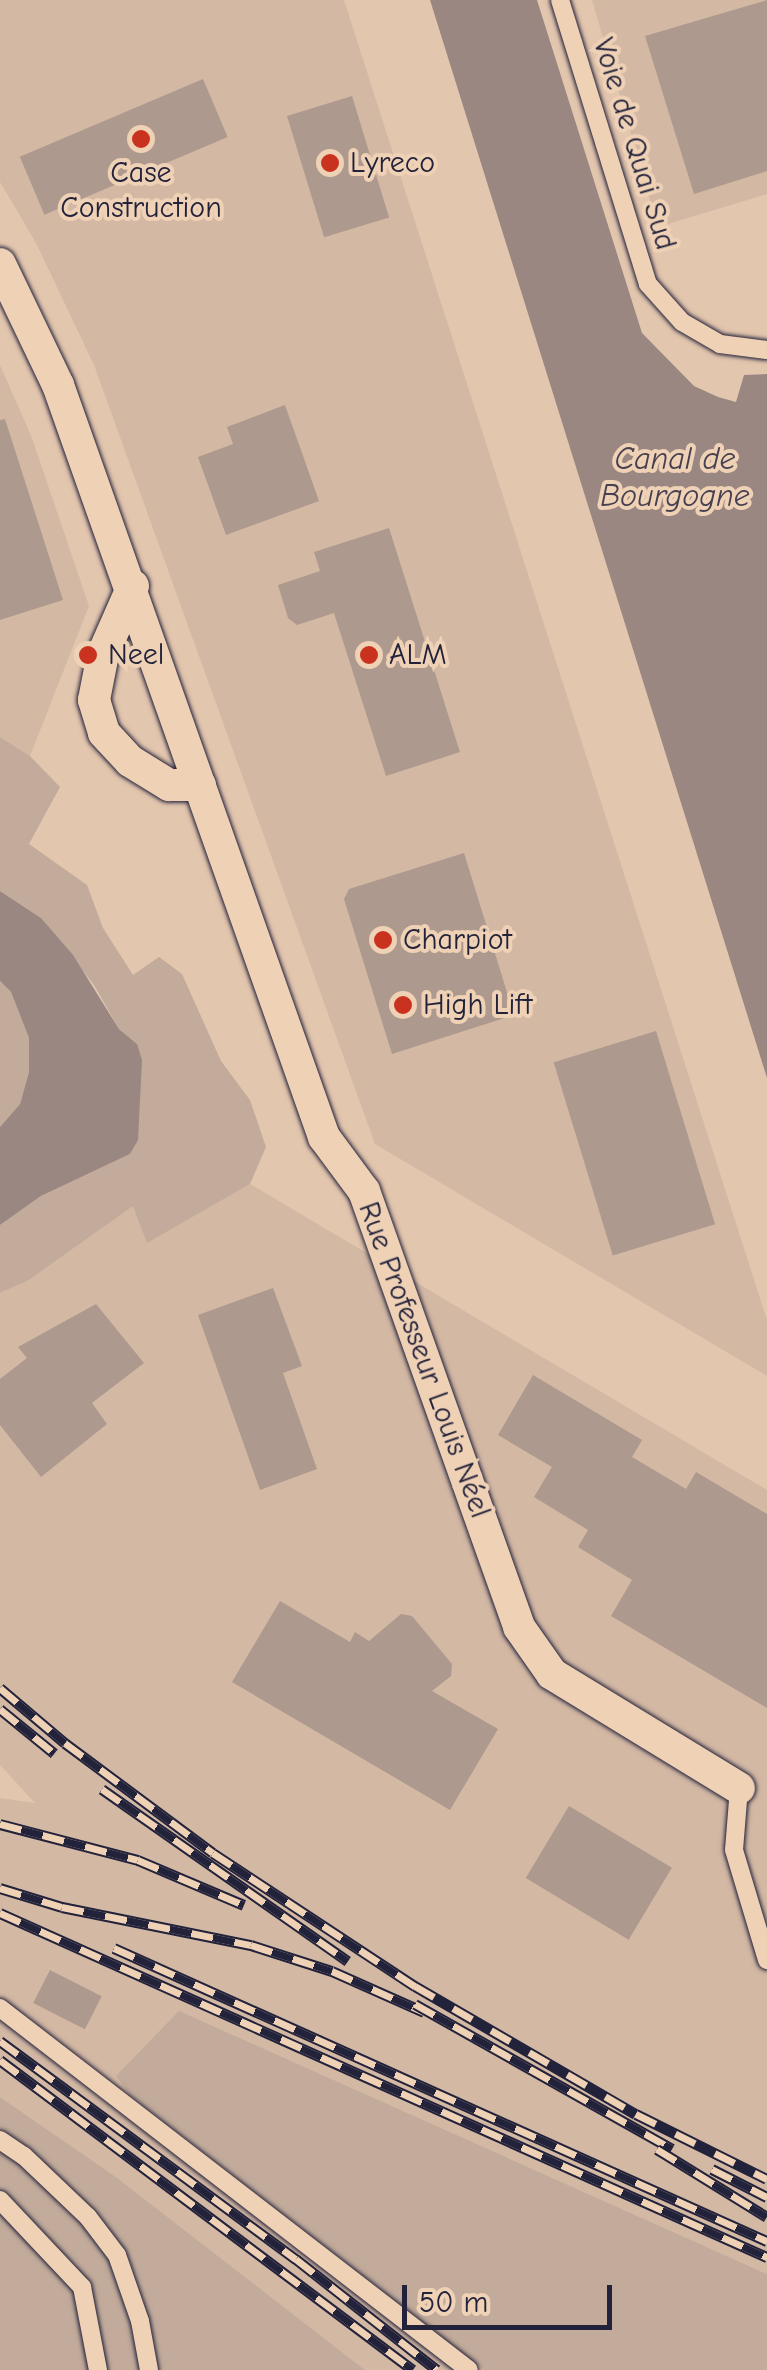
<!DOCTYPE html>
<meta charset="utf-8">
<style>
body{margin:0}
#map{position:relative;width:767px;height:2370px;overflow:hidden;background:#e3c6ae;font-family:"Comic Neue",sans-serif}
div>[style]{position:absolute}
.built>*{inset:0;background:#d3b8a4}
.green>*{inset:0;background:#c2ab9b}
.water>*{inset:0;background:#9a8782}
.building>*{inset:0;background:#ad998e;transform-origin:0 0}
.roads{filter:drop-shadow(0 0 2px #22223b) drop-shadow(0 0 2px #22223b)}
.service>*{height:18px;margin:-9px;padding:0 9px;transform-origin:9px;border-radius:9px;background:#efd1b5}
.minor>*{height:32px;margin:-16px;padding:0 16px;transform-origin:16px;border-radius:16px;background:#efd1b5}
.rail>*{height:11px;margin-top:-5.5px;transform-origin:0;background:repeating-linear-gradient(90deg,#efd1b5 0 22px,#22223b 0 44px);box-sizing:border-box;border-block:2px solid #22223b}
.dots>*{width:28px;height:28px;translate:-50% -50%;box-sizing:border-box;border:5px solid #efd1b5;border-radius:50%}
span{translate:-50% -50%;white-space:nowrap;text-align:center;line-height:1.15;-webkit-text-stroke:8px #efd1b5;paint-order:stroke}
.street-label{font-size:30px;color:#22223b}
.poi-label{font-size:30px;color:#22223b}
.left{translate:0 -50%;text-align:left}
.water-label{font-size:32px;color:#464050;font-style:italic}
.scale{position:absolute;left:402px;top:2285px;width:210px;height:45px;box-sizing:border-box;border:5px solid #22223b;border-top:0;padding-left:12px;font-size:30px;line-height:35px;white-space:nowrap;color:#22223b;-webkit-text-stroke:8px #efd1b5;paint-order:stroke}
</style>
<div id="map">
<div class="built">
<div style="clip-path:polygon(0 0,344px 0,767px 1320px,767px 1376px,375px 1144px,94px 365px,36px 243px,0 182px)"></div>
<div style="clip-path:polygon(592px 0,767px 0,767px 194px,658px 227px)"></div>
<div style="clip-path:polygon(0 365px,32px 438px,89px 606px,30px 756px,0 737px)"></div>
<div style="clip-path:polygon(250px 1184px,767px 1490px,767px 2274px,407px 2114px,130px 2095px,484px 2370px,365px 2370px,116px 2177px,0 2097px,0 1798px,35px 1803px,0 1765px,0 1293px,29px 1280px,134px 1205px,148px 1242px)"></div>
</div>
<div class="green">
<div style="clip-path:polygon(0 737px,30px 756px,60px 787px,29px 844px,87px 885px,103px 928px,133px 975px,159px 957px,182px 974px,221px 1061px,250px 1100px,266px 1147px,250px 1184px,147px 1243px,133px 1206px,29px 1280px,0 1293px,0 1225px,41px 1196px,130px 1154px,137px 1044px,119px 1029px,94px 985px,41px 918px,0 891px)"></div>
<div style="clip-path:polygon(0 981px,11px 992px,29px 1038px,29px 1072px,20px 1104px,0 1127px)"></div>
<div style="clip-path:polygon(179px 2011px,767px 2274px,767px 2370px,484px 2370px,130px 2095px,116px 2076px)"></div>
<div style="clip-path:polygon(0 2097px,116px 2177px,365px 2370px,0 2370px)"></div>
</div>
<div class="water">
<div style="clip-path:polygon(430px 0,537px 0,642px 333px,694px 386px,718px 397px,736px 402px,744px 375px,767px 374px,767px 1078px)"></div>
<div style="clip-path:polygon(0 891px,41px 918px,73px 955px,119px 1029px,137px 1044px,142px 1060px,138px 1140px,130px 1154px,41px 1196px,0 1225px,0 1127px,20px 1104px,29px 1072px,29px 1038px,11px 992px,0 981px)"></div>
</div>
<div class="building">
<div style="clip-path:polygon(767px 0,767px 171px,694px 194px,645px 36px)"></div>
<div style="left:203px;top:79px;width:63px;height:199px;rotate:67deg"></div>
<div style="left:352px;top:96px;width:127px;height:68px;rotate:73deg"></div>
<div style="clip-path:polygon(285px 405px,319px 501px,226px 535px,198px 457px,233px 444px,227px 427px)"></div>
<div style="clip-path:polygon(5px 419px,63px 600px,0 620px,0 420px)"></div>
<div style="clip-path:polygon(389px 528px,460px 752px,386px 776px,334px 613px,297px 625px,288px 618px,278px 585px,320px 571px,314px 552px)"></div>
<div style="clip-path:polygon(464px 853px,514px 1015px,392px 1054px,344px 899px,349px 889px)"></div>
<div style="left:656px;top:1031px;width:202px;height:107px;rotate:73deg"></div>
<div style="clip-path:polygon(273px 1288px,302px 1366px,283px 1373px,317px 1469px,260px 1490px,198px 1315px)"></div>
<div style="clip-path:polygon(96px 1304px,144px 1363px,92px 1403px,107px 1424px,41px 1477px,0 1425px,0 1379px,27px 1358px,18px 1347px)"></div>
<div style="clip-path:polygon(533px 1375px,642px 1440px,632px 1457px,686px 1489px,696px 1472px,767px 1514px,767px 1708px,611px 1616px,632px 1580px,578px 1547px,588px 1530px,534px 1497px,552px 1467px,498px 1435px)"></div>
<div style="clip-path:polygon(280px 1601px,350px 1642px,355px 1632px,369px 1641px,401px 1614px,412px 1616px,452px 1664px,451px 1676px,432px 1691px,498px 1729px,450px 1810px,232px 1682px)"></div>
<div style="left:569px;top:1806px;width:120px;height:84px;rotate:31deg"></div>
<div style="left:50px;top:1970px;width:58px;height:37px;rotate:27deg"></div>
</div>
<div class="roads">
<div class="service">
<div style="left:560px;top:0;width:297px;rotate:72.8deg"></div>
<div style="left:648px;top:284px;width:51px;rotate:48.2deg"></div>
<div style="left:682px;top:322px;width:44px;rotate:30.1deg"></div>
<div style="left:720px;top:344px;width:47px;rotate:7.3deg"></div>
<div style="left:739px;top:1788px;width:62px;rotate:94.6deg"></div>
<div style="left:734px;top:1850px;width:115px;rotate:73.3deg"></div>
<div style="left:0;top:2008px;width:592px;rotate:37.66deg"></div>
<div style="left:0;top:2140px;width:29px;rotate:34deg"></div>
<div style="left:24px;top:2156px;width:88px;rotate:43.6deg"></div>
<div style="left:88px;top:2217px;width:48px;rotate:52.7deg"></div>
<div style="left:117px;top:2255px;width:70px;rotate:70.8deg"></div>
<div style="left:140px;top:2321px;width:50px;rotate:79.6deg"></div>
<div style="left:0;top:2200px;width:120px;rotate:46.7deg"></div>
<div style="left:82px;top:2287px;width:85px;rotate:79.1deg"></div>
</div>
<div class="minor">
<div style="left:0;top:264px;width:134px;rotate:64.4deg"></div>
<div style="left:58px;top:385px;width:798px;rotate:70.52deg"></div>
<div style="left:324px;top:1137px;width:67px;rotate:53.5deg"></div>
<div style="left:364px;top:1191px;width:463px;rotate:70.4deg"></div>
<div style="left:519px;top:1627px;width:57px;rotate:54.9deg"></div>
<div style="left:552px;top:1674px;width:219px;rotate:31.4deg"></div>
<div style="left:133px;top:586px;width:74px;rotate:113.8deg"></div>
<div style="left:103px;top:654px;width:47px;rotate:101.1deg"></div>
<div style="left:94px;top:700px;width:34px;rotate:73deg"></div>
<div style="left:104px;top:733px;width:38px;rotate:47deg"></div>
<div style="left:130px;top:761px;width:46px;rotate:31.6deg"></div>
<div style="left:169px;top:785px;width:31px"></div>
</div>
</div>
<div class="rail">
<div style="left:0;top:1688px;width:85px;rotate:40.2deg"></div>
<div style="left:65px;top:1743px;width:184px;rotate:36.6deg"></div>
<div style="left:213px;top:1853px;width:242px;rotate:33.4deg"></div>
<div style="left:415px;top:1986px;width:255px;rotate:30.1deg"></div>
<div style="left:636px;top:2114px;width:146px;rotate:26.4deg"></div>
<div style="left:0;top:1709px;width:70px;rotate:39.2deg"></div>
<div style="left:102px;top:1789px;width:300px;rotate:35deg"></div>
<div style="left:0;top:1824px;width:143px;rotate:14.6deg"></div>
<div style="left:138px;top:1860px;width:115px;rotate:23deg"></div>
<div style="left:0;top:1888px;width:65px;rotate:17deg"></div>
<div style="left:62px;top:1907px;width:193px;rotate:11.4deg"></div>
<div style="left:251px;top:1945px;width:85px;rotate:17.8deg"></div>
<div style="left:332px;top:1971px;width:101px;rotate:24deg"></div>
<div style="left:0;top:1913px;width:841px;rotate:24.16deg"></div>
<div style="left:114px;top:1948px;width:716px;rotate:24.17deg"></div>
<div style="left:415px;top:2004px;width:295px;rotate:29.4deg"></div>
<div style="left:0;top:2041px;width:368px;rotate:36.4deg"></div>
<div style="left:296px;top:2259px;width:179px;rotate:38.2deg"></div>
<div style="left:0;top:2060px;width:516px;rotate:36.89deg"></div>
<div style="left:657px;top:2149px;width:129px;rotate:31.7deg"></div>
<div style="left:712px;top:2169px;width:62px;rotate:27deg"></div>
</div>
<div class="dots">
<div style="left:141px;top:139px;background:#c8321e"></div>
<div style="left:330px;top:163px;background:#c8321e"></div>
<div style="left:88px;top:655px;background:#c8321e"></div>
<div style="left:369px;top:655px;background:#c8321e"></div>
<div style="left:383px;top:940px;background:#c8321e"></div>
<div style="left:403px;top:1005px;background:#c8321e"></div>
</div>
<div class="street-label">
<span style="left:634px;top:144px;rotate:73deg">Voie de Quai Sud</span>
<span style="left:424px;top:1360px;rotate:70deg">Rue Professeur Louis Néel</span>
</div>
<div class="poi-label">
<span class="left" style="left:350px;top:163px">Lyreco</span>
<span style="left:141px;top:190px">Case<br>Construction</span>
<span class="left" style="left:108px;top:655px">Neel</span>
<span class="left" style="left:389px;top:655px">ALM</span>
<span class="left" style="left:403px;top:940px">Charpiot</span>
<span class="left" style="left:423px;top:1005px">High Lift</span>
</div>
<div class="water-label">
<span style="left:675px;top:478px">Canal de<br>Bourgogne</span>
</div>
<div class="scale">50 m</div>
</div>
